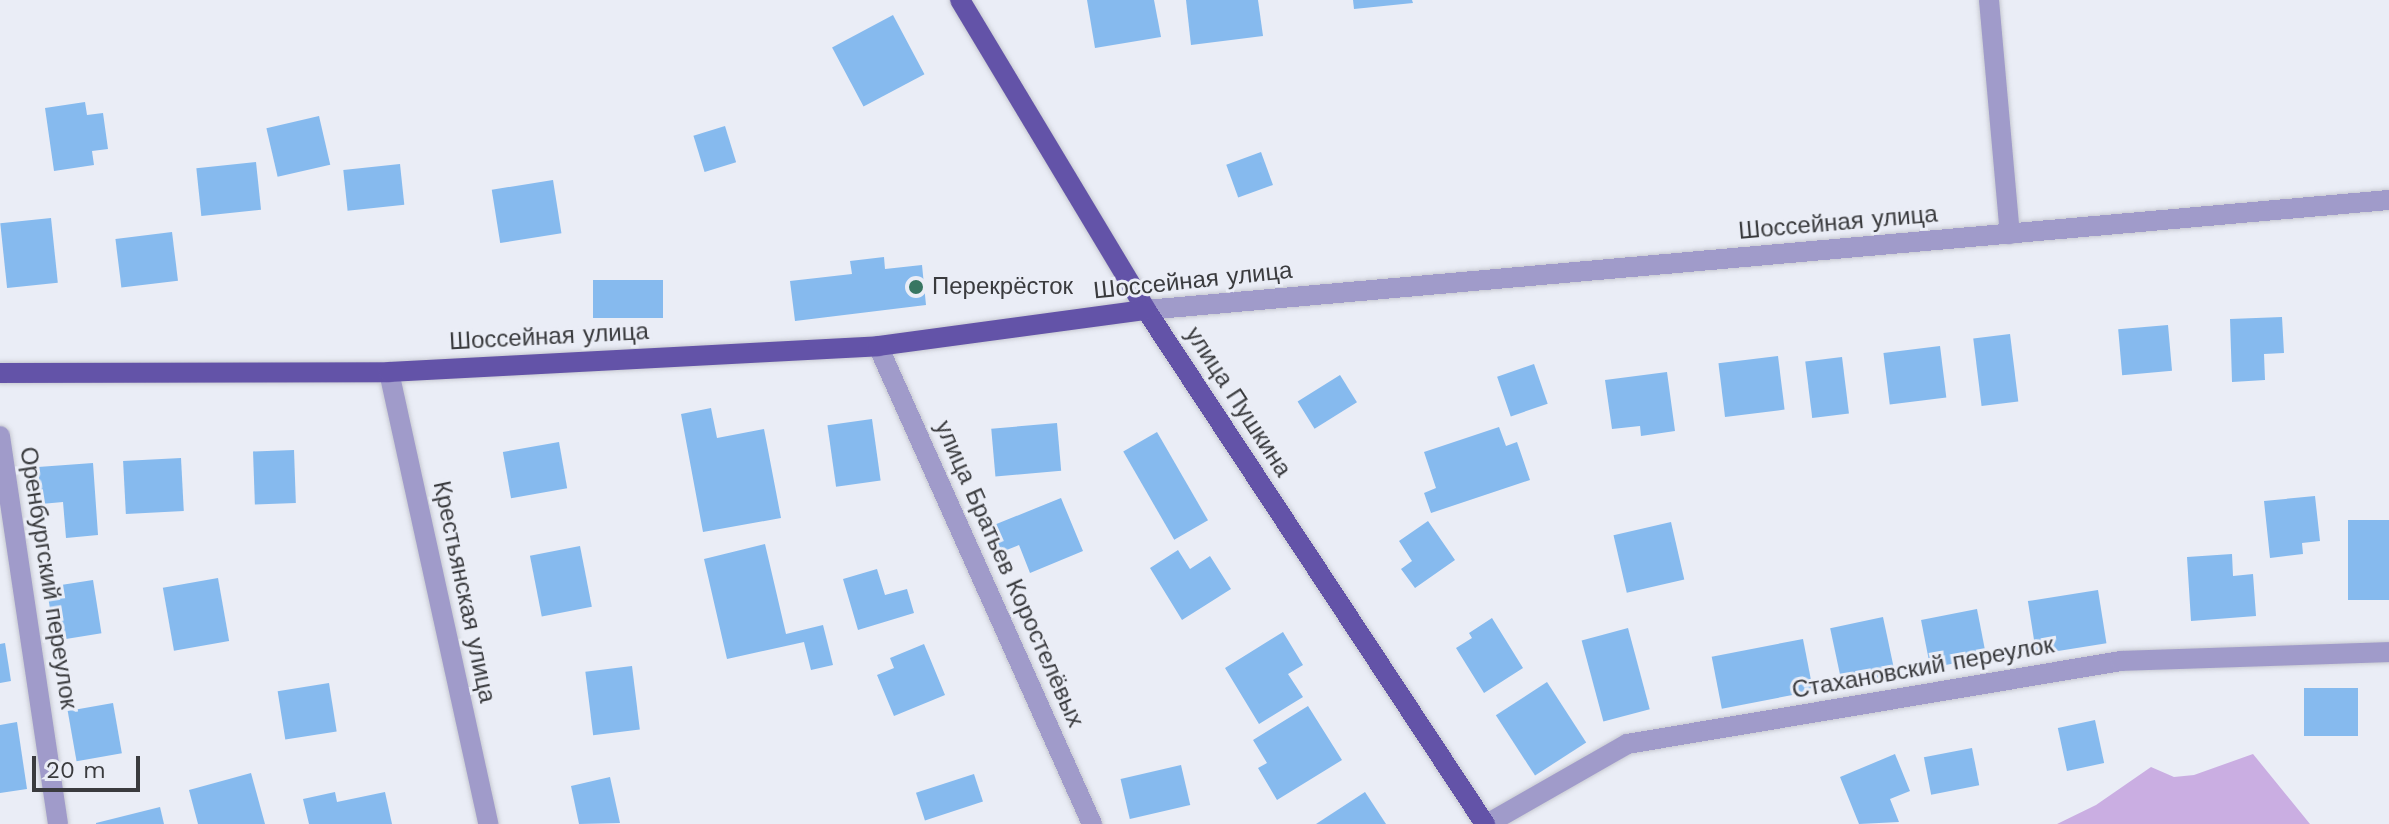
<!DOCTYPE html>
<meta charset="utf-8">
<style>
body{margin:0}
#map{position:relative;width:2389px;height:824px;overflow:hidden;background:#eaedf6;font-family:"Work Sans",sans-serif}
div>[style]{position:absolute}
.green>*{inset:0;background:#caaee2}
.building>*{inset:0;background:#86baee;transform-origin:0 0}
.roads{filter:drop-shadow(0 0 2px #c7c9d1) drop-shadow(0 0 2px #c7c9d1)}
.minor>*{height:20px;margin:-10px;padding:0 10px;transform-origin:10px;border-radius:10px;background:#a09bca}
.major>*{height:20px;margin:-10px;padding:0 10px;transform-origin:10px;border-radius:10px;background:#6353a8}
.dots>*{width:22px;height:22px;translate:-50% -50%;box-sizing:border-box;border:4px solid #eaedf6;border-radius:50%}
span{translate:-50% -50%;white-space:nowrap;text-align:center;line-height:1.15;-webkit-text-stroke:6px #eaedf6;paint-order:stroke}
.street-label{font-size:24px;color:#3a3b3e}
.poi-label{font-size:24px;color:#3a3b3e}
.left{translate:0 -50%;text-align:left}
.scale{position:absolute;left:32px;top:756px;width:108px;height:36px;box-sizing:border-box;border:4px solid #3a3b3e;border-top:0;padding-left:10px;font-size:24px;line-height:28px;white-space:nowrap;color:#3a3b3e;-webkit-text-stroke:6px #eaedf6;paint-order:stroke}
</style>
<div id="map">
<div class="green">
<div style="clip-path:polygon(2253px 754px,2310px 824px,2057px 824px,2096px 805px,2151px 767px,2174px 777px,2194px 775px)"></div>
</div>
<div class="building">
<div style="clip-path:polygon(1087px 0,1154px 0,1161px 37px,1095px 48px)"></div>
<div style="clip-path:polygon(1186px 0,1258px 0,1263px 36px,1191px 45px)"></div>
<div style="clip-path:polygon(1353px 0,1412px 0,1413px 3px,1354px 9px)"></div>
<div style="left:893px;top:15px;width:67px;height:69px;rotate:62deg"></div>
<div style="clip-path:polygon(85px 102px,87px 115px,103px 113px,108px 149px,92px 151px,94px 165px,54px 171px,45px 108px)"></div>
<div style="left:319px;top:116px;width:50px;height:54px;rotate:77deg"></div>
<div style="left:725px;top:126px;width:38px;height:33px;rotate:73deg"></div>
<div style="left:1261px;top:152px;width:35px;height:37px;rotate:70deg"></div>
<div style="left:256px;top:162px;width:48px;height:60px;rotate:84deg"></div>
<div style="left:400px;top:164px;width:41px;height:57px;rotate:84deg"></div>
<div style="left:553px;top:180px;width:54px;height:62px;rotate:81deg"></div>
<div style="left:51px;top:218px;width:65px;height:51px;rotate:84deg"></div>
<div style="left:172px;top:232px;width:49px;height:57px;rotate:83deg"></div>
<div style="clip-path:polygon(884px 257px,885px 269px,922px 265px,926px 305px,795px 321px,790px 281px,852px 274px,850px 261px)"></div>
<div style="left:593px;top:280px;width:70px;height:38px"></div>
<div style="clip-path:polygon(2282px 317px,2284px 353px,2264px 354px,2265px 380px,2232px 382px,2230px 319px)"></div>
<div style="left:2168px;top:325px;width:46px;height:50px;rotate:85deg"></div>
<div style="left:2010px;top:334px;width:68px;height:37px;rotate:83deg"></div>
<div style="left:1940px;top:346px;width:52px;height:57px;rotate:83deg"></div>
<div style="left:1778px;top:356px;width:54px;height:60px;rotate:83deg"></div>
<div style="left:1842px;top:357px;width:57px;height:37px;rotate:83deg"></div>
<div style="left:1534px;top:364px;width:42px;height:39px;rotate:71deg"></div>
<div style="clip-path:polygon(1667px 372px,1675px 431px,1641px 436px,1640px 426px,1612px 429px,1605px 380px)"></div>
<div style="left:1340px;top:375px;width:32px;height:50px;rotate:58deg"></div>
<div style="clip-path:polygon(711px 408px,717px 438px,764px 429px,781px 518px,703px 532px,681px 414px)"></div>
<div style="left:872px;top:419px;width:62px;height:45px;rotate:82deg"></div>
<div style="left:1057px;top:423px;width:48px;height:66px;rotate:85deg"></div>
<div style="clip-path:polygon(1499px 427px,1506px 446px,1517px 442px,1530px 480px,1431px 513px,1424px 493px,1436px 488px,1424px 452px)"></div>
<div style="left:1157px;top:432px;width:102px;height:39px;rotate:60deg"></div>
<div style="left:559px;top:442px;width:47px;height:57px;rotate:80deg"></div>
<div style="left:294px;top:450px;width:53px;height:41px;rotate:88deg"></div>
<div style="left:181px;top:458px;width:53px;height:58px;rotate:87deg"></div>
<div style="clip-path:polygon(93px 463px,98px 535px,66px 538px,63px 502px,41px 504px,38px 467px)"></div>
<div style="clip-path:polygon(2315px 496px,2320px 541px,2302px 543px,2303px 554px,2270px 558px,2264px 501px)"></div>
<div style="clip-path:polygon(1061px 498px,1083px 551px,1030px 573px,1019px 545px,999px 553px,989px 527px)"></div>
<div style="left:2348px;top:520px;width:41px;height:80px"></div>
<div style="clip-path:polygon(1428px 521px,1455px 560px,1415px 588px,1401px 569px,1412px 561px,1399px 541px)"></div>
<div style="left:1671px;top:522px;width:59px;height:59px;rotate:77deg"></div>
<div style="clip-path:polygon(765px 544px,786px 634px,823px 625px,833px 665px,811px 670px,804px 642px,727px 659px,704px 559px)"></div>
<div style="left:580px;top:546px;width:62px;height:51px;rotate:79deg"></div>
<div style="clip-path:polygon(1178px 550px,1190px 569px,1210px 556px,1231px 589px,1182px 620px,1150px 568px)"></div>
<div style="clip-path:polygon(2232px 554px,2233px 576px,2253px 574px,2256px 616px,2191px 621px,2187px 557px)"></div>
<div style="clip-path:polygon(877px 569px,885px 595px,907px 589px,914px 613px,858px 630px,843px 579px)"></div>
<div style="left:218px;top:578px;width:64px;height:56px;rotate:80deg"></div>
<div style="left:93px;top:580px;width:54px;height:47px;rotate:81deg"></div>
<div style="left:2098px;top:590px;width:54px;height:71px;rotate:81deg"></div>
<div style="left:1977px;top:609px;width:49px;height:57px;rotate:79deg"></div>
<div style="left:1883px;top:617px;width:58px;height:54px;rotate:78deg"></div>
<div style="clip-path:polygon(1492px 618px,1523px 668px,1484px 693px,1456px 648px,1472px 638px,1469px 633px)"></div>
<div style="left:1628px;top:628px;width:84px;height:48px;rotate:75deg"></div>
<div style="clip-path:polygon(1283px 632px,1303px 665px,1288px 674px,1303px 697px,1259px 724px,1225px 668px)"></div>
<div style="left:1803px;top:639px;width:53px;height:93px;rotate:79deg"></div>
<div style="clip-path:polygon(5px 643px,11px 681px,0 683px,0 644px)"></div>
<div style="clip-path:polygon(924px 644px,945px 695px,894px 716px,877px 675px,894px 668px,890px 658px)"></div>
<div style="left:632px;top:666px;width:64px;height:47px;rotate:83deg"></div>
<div style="left:1547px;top:682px;width:72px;height:61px;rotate:57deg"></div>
<div style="left:329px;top:683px;width:49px;height:52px;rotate:81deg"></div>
<div style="left:2358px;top:688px;width:48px;height:54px;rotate:90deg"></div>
<div style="left:113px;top:703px;width:51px;height:46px;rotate:80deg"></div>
<div style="clip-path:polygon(1308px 706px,1342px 760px,1277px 800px,1258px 768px,1267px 763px,1253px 740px)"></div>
<div style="left:2095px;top:720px;width:44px;height:38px;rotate:78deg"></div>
<div style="clip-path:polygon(17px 722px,27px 789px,0 793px,0 725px)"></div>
<div style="left:1972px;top:748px;width:38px;height:49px;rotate:79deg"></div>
<div style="clip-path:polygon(1895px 754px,1910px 791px,1890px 799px,1899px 822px,1859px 824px,1840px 777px)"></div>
<div style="left:1181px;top:765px;width:41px;height:62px;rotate:77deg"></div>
<div style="clip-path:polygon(251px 773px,265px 824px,198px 824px,189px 790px)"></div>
<div style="left:974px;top:774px;width:29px;height:61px;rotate:72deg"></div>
<div style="clip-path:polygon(610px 777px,620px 823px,579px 824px,571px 786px)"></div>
<div style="clip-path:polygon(335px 792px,337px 802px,385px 792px,392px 824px,309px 824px,303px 799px)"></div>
<div style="clip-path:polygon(1365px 792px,1386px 824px,1316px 824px)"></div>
<div style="clip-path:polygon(160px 807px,164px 824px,96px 824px,96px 823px)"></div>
</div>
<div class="roads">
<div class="minor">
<div style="left:1989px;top:0;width:235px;rotate:84.9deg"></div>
<div style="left:1146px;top:310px;width:1248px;rotate:-5.06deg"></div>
<div style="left:878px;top:346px;width:524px;rotate:65.88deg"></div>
<div style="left:389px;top:372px;width:463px;rotate:77.6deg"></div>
<div style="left:0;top:436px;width:392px;rotate:81.5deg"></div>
<div style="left:1487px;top:824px;width:161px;rotate:-29.7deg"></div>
<div style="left:1627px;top:744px;width:501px;rotate:-9.54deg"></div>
<div style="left:2121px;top:661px;width:268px;rotate:-1.9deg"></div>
</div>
<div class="major">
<div style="left:960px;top:0;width:362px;rotate:59deg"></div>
<div style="left:1146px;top:310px;width:616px;rotate:56.59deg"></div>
<div style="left:0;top:373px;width:389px;rotate:-0.1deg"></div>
<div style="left:389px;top:372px;width:490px;rotate:-3deg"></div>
<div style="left:878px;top:346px;width:270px;rotate:-7.7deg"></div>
</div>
</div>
<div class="dots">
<div style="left:916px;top:287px;background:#387662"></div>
</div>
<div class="street-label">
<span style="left:1838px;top:223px;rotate:-5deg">Шоссейная улица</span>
<span style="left:1193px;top:281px;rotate:-6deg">Шоссейная улица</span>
<span style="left:549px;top:337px;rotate:-3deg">Шоссейная улица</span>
<span style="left:1238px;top:402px;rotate:57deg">улица Пушкина</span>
<span style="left:1009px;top:574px;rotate:66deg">улица Братьев Коростелёвых</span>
<span style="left:48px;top:578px;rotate:81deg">Оренбургский переулок</span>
<span style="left:464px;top:592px;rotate:78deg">Крестьянская улица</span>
<span style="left:1923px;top:668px;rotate:-10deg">Стахановский переулок</span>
</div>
<div class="poi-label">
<span class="left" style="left:932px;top:287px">Перекрёсток</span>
</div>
<div class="scale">20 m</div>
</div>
